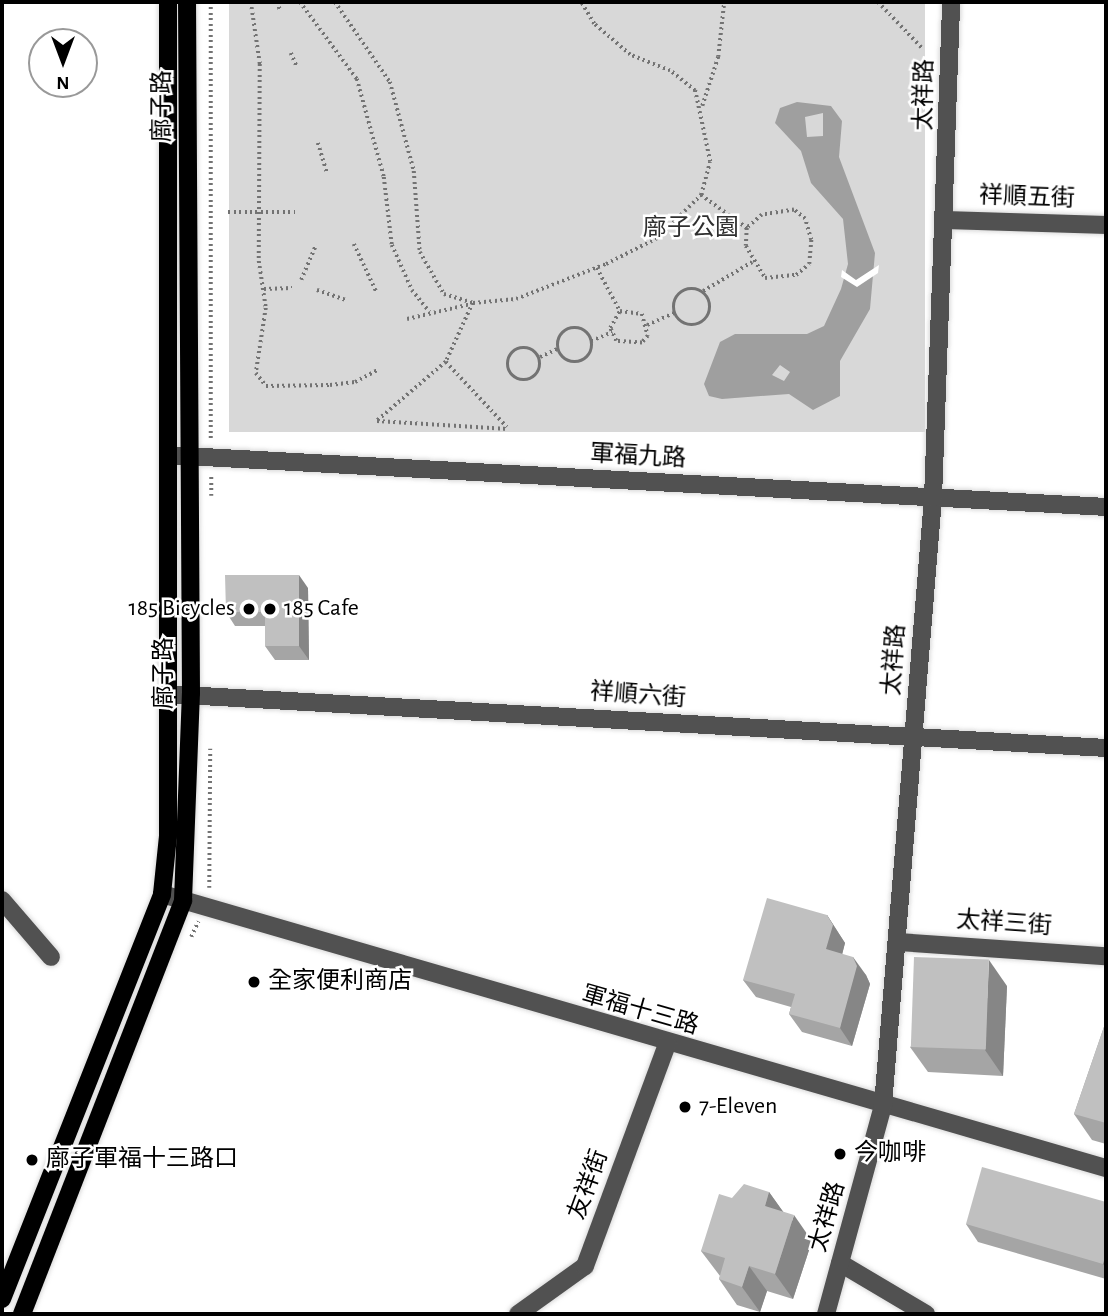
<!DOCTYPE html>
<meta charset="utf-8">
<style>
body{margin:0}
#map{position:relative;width:1108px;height:1316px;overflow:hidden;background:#fff;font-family:"Alegreya Sans","Noto Sans TC",sans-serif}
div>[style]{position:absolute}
.green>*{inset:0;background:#d8d8d8;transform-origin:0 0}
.water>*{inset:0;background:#9f9f9f}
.pier>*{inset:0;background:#fff}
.path>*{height:3.5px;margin-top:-1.75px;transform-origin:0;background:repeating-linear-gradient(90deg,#737373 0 2px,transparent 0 5.5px)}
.path>.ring{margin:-1.75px;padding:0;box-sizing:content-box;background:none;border:3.5px solid #737373;border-radius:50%}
.roads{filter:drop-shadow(0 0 2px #dbdbdb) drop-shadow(0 0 2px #dbdbdb)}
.minor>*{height:18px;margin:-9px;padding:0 9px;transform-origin:9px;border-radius:9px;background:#515151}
.major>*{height:18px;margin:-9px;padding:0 9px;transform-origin:9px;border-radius:9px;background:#000}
.wall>*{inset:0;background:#a5a5a5}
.shaded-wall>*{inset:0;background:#868686}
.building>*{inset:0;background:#c0c0c0;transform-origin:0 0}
.dots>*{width:19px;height:19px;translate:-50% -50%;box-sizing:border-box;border:4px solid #fff;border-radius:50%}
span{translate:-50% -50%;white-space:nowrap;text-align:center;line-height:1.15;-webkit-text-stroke:5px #fff;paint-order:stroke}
.street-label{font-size:24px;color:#000}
.park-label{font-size:24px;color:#2f2f2f}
.poi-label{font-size:24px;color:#000}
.right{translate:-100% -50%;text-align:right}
.left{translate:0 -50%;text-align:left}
.frame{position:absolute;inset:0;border:4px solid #000;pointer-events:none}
.north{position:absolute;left:28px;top:28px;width:70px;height:70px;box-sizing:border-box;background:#fff;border:2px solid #999;border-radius:50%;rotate:180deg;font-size:19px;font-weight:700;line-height:28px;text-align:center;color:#000}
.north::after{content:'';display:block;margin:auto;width:24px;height:32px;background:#000;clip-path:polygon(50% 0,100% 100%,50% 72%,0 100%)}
</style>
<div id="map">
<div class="green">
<div style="left:229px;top:2px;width:696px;height:430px"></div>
</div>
<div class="water">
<div style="clip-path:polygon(evenodd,797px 102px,831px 106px,842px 121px,839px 157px,875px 253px,870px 309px,840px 361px,840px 396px,813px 410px,789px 394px,722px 399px,709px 396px,704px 384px,720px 342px,735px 334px,807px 334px,824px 326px,841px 289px,848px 264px,843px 219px,811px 183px,801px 151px,775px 123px,780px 108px,797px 102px,823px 113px,823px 136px,807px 137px,805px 117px,823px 113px,797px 102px,780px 365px,790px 372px,784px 381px,772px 375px,780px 365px)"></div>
</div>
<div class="pier">
<div style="clip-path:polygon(879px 265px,878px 273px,857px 287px,841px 277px,842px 270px,856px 280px)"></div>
</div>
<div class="path">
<div style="left:211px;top:2px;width:438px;rotate:90deg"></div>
<div style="left:251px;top:2px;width:63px;rotate:81.7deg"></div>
<div style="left:260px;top:64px;width:197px;rotate:90.3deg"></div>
<div style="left:259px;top:261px;width:48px;rotate:81.5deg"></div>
<div style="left:266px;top:308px;width:66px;rotate:98.7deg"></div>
<div style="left:256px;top:373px;width:16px;rotate:52deg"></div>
<div style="left:266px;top:386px;width:64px;rotate:-0.9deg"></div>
<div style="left:330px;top:385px;width:25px;rotate:-7deg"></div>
<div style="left:355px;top:382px;width:27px;rotate:-28deg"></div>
<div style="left:277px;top:2px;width:9px;rotate:69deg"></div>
<div style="left:300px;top:2px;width:96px;rotate:53.5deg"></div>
<div style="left:357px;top:79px;width:102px;rotate:74.6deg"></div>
<div style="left:384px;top:177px;width:68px;rotate:83.3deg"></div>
<div style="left:392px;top:245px;width:49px;rotate:66deg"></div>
<div style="left:412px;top:290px;width:28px;rotate:51deg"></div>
<div style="left:335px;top:2px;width:97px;rotate:55.5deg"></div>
<div style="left:390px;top:82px;width:92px;rotate:74.9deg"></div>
<div style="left:414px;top:171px;width:81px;rotate:85.8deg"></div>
<div style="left:420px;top:252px;width:48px;rotate:60.3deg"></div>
<div style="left:444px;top:294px;width:30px;rotate:17deg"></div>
<div style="left:473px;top:303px;width:43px;rotate:-5.3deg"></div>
<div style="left:516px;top:299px;width:97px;rotate:-21.3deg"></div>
<div style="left:606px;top:264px;width:57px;rotate:-27deg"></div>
<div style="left:657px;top:238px;width:62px;rotate:-44.3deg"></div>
<div style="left:701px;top:195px;width:34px;rotate:-75deg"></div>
<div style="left:710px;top:162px;width:73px;rotate:-101.9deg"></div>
<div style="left:695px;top:91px;width:32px;rotate:-141deg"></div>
<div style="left:670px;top:71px;width:43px;rotate:-158.2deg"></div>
<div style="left:630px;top:55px;width:48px;rotate:-139.3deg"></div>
<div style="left:594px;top:24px;width:26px;rotate:-121deg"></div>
<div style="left:878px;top:2px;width:66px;rotate:46.2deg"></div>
<div style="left:291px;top:53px;width:15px;rotate:67deg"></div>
<div style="left:702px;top:106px;width:52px;rotate:-71.9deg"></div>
<div style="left:718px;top:57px;width:55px;rotate:-83.8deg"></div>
<div style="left:318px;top:143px;width:30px;rotate:73deg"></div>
<div style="left:701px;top:195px;width:57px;rotate:35.7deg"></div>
<div style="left:747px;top:228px;width:18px;rotate:93deg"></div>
<div style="left:746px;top:246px;width:37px;rotate:59deg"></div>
<div style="left:765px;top:278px;width:31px;rotate:-6deg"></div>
<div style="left:796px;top:275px;width:17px;rotate:-40deg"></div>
<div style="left:809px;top:264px;width:24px;rotate:-85deg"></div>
<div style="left:811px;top:240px;width:22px;rotate:-106deg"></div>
<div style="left:805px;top:219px;width:14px;rotate:-141deg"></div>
<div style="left:794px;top:210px;width:32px;rotate:171deg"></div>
<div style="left:762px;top:215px;width:20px;rotate:139deg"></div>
<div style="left:228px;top:212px;width:67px"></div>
<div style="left:354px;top:244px;width:54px;rotate:64.9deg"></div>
<div style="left:597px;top:268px;width:49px;rotate:61.9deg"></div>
<div style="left:620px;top:311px;width:22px;rotate:8deg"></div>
<div style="left:642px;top:314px;width:23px;rotate:75deg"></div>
<div style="left:648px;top:336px;width:9px;rotate:131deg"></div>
<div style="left:642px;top:343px;width:26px;rotate:-176deg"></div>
<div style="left:616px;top:341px;width:14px;rotate:-115deg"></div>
<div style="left:610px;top:328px;width:20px;rotate:-60deg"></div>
<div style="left:301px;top:280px;width:38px;rotate:-67deg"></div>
<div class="ring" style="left:674px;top:289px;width:32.5px;height:32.5px"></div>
<div style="left:264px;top:289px;width:28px;rotate:-2deg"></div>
<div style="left:317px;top:290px;width:31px;rotate:19deg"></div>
<div style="left:703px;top:291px;width:57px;rotate:-30.6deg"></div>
<div style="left:473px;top:303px;width:65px;rotate:114.6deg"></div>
<div style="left:446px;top:362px;width:91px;rotate:139.5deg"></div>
<div style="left:377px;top:421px;width:131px;rotate:3.5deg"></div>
<div style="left:407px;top:319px;width:66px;rotate:-13.2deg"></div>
<div style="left:647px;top:325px;width:30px;rotate:-24deg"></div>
<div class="ring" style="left:558px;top:328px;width:30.5px;height:30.5px"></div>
<div style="left:591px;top:341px;width:23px;rotate:-23deg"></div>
<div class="ring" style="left:508px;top:348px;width:28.5px;height:28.5px"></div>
<div style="left:540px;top:357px;width:21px;rotate:-25deg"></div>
<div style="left:446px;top:362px;width:89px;rotate:46.8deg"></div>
<div style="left:211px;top:496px;width:20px;rotate:-90deg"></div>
<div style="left:209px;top:888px;width:139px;rotate:-89.6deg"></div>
<div style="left:191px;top:937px;width:17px;rotate:-65deg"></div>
</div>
<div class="roads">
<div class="minor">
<div style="left:946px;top:220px;width:160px;rotate:1.8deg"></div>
<div style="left:168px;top:455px;width:939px;rotate:3.17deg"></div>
<div style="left:167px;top:694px;width:941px;rotate:3.29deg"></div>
<div style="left:162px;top:894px;width:983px;rotate:16.19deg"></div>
<div style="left:2px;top:900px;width:75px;rotate:49.3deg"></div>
<div style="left:898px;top:942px;width:208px;rotate:3.9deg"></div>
<div style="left:840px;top:1263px;width:100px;rotate:30.7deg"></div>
<div style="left:518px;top:1314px;width:82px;rotate:-35.6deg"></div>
<div style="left:585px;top:1266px;width:237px;rotate:-69.7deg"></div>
<div style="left:826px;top:1314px;width:217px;rotate:-74.7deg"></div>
<div style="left:883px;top:1105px;width:609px;rotate:-85.29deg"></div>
<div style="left:933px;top:498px;width:496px;rotate:-87.9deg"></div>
</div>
<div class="major">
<div style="left:2px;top:1299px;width:435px;rotate:-68.4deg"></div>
<div style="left:162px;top:894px;width:58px;rotate:-84.1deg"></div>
<div style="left:168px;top:836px;width:834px;rotate:-90deg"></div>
<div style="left:22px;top:1314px;width:444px;rotate:-68.7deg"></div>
<div style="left:183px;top:900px;width:207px;rotate:-87.8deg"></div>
<div style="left:191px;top:693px;width:691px;rotate:-90.33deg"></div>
</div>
</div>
<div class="wall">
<div style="clip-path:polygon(308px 588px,309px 660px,275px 660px,265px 646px,265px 626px,235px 626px,226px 612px)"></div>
<div style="clip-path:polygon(827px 915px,845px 943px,842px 954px,866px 975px,870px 984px,852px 1046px,802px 1032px,789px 1014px,791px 1007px,756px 997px,743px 980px)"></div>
<div style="clip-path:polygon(1007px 986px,1003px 1076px,928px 1072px,910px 1047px)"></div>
<div style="clip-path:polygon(1106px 1021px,1106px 1144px,1092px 1140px,1074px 1114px)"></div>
<div style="clip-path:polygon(769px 1192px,783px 1212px,812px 1241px,793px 1299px,767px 1291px,760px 1312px,737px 1305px,719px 1279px,720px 1276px,701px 1251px,732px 1198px)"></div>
<div style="clip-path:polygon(1106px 1202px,1106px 1279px,978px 1242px,966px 1224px)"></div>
</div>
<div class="shaded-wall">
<div style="clip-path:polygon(299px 575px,308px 588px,309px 660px,299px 646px)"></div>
<div style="clip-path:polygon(827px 915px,845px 943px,839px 967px,826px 949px)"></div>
<div style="clip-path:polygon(853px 957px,866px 975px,870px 984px,852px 1046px,840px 1028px)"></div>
<div style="clip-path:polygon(989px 960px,1007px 986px,1003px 1076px,985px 1050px)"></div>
<div style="clip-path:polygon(769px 1192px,787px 1217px,765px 1206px)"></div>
<div style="clip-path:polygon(794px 1215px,812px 1241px,793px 1299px,775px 1274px)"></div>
<div style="clip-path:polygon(1106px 1252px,1106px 1268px,1103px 1264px)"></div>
<div style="clip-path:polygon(749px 1266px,767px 1291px,760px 1312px,742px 1287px)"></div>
</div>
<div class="building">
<div style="clip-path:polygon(225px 575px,299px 575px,299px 646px,265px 646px,265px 612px,226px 612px)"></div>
<div style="clip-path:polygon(767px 898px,827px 915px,833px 925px,826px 949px,853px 957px,857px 966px,840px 1028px,789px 1014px,795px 994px,743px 980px)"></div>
<div style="left:914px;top:957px;width:75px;height:90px;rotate:2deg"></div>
<div style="clip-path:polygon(1106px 1021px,1106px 1123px,1074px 1114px)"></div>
<div style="clip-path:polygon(982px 1167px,1106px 1202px,1106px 1252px,1103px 1264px,966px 1224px)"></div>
<div style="clip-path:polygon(744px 1184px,769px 1192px,765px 1206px,794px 1215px,775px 1274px,749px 1266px,742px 1287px,719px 1279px,725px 1258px,701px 1251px,719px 1194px,732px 1198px)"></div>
</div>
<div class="dots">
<div style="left:249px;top:609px;background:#000"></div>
<div style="left:270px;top:609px;background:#000"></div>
<div style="left:254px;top:982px;background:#000"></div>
<div style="left:685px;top:1107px;background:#000"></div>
<div style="left:840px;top:1154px;background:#000"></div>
<div style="left:32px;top:1160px;background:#000"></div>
</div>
<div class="street-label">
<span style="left:925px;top:95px;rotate:-89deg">太祥路</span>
<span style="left:163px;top:106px;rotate:-90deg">廍子路</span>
<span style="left:1027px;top:198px;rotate:2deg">祥順五街</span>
<span style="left:638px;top:457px;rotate:3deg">軍福九路</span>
<span style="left:895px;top:660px;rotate:-86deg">太祥路</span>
<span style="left:165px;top:673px;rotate:-90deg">廍子路</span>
<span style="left:638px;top:696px;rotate:4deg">祥順六街</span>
<span style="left:1004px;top:924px;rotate:4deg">太祥三街</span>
<span style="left:640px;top:1011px;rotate:16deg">軍福十三路</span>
<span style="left:589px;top:1185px;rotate:-70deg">友祥街</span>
<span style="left:828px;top:1217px;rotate:-74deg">太祥路</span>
</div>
<div class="park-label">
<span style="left:691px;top:229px">廍子公園</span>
</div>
<div class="poi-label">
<span class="right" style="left:235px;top:609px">185 Bicycles</span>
<span class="left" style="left:284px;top:609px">185 Cafe</span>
<span class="left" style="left:268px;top:982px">全家便利商店</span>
<span class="left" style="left:699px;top:1107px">7-Eleven</span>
<span class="left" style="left:854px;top:1154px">今咖啡</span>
<span class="left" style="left:46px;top:1160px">廍子軍福十三路口</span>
</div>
<div class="frame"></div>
<div class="north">N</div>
</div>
